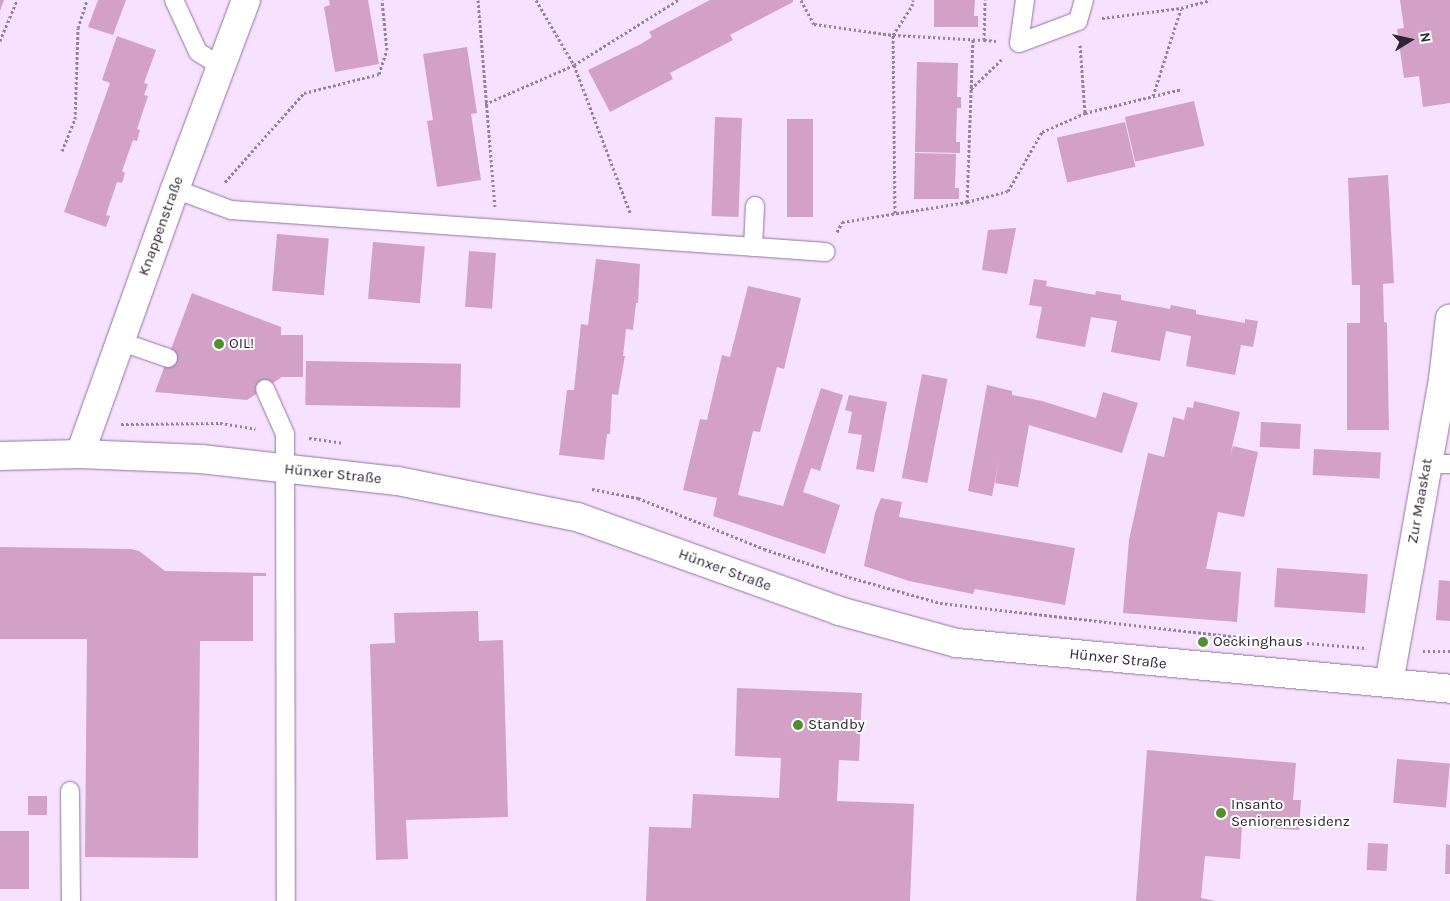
<!DOCTYPE html>
<meta charset="utf-8">
<style>
body{margin:0}
#map{position:relative;width:1450px;height:901px;overflow:hidden;background:#f6e1fe;font-family:Karla,sans-serif}
div>[style]{position:absolute}
.building>*{inset:0;background:#d2a1c5;transform-origin:0 0}
.path>*{height:3px;margin-top:-1.5px;transform-origin:0;background:repeating-linear-gradient(90deg,#94839b 0 2.5px,transparent 0 5px)}
.roads{filter:drop-shadow(0 0 1px #9374a0) drop-shadow(0 0 1px #9374a0)}
.service>*{height:18px;margin:-9px;padding:0 9px;transform-origin:9px;border-radius:9px;background:#fff}
.minor>*{height:28px;margin:-14px;padding:0 14px;transform-origin:14px;border-radius:14px;background:#fff}
.secondary>*{height:28px;margin:-14px;padding:0 14px;transform-origin:14px;border-radius:14px;background:#fff}
.dots>*{width:14px;height:14px;translate:-50% -50%;box-sizing:border-box;border:2px solid #fff;border-radius:50%}
span{translate:-50% -50%;white-space:nowrap;text-align:center;line-height:1.15;-webkit-text-stroke:4px #fff;paint-order:stroke}
.street-label{font-size:15px;color:#2f2335}
.poi-label{font-size:15px;color:#2f2335}
.left{translate:0 -50%;text-align:left}
.north{position:absolute;left:1385px;top:15px;width:50px;height:50px;-webkit-text-stroke:4px #fff;paint-order:stroke;rotate:80deg;font-size:14px;font-weight:700;line-height:20px;text-align:center;color:#2f2335}
.north::after{content:'';display:block;margin:auto;width:18px;height:22px;background:#2f2335;clip-path:polygon(50% 0,100% 100%,50% 72%,0 100%)}
</style>
<div id="map">
<div class="building">
<div style="clip-path:polygon(0 0,4px 0,0 11px)"></div>
<div style="clip-path:polygon(98px 0,126px 0,113px 35px,88px 27px)"></div>
<div style="clip-path:polygon(329px 0,368px 0,379px 64px,335px 72px,324px 7px,330px 5px)"></div>
<div style="clip-path:polygon(710px 0,793px 0,793px 2px,730px 35px,733px 40px,670px 73px,673px 79px,610px 112px,588px 70px,641px 44px,652px 37px,649px 32px)"></div>
<div style="clip-path:polygon(934px 0,975px 0,974px 16px,978px 16px,978px 27px,934px 27px)"></div>
<div style="clip-path:polygon(1400px 0,1450px 0,1450px 103px,1423px 107px,1419px 76px,1404px 78px,1397px 29px,1404px 28px)"></div>
<div style="clip-path:polygon(117px 36px,156px 50px,144px 83px,148px 84px,144px 95px,148px 96px,137px 129px,140px 130px,137px 141px,133px 140px,122px 171px,125px 173px,122px 183px,117px 182px,106px 215px,110px 216px,106px 227px,64px 212px,110px 83px,102px 80px)"></div>
<div style="clip-path:polygon(467px 47px,477px 113px,471px 114px,481px 180px,437px 187px,427px 121px,433px 120px,423px 54px)"></div>
<div style="clip-path:polygon(917px 62px,958px 63px,957px 97px,961px 97px,961px 108px,957px 108px,956px 142px,960px 142px,960px 153px,915px 152px)"></div>
<div style="left:1194px;top:101px;width:46px;height:71px;rotate:77deg"></div>
<div style="left:715px;top:117px;width:27px;height:99px;rotate:2deg"></div>
<div style="left:787px;top:119px;width:26px;height:98px"></div>
<div style="left:1125px;top:122px;width:46px;height:70px;rotate:77deg"></div>
<div style="clip-path:polygon(915px 153px,956px 154px,955px 188px,959px 188px,959px 199px,914px 199px)"></div>
<div style="clip-path:polygon(1388px 175px,1394px 283px,1383px 284px,1384px 322px,1387px 323px,1389px 430px,1347px 430px,1347px 323px,1360px 323px,1360px 285px,1352px 285px,1348px 178px)"></div>
<div style="clip-path:polygon(1016px 228px,1007px 274px,982px 270px,988px 230px)"></div>
<div style="left:277px;top:234px;width:52px;height:57px;rotate:5deg"></div>
<div style="left:373px;top:242px;width:52px;height:57px;rotate:5deg"></div>
<div style="left:469px;top:251px;width:27px;height:56px;rotate:4deg"></div>
<div style="clip-path:polygon(596px 259px,640px 264px,638px 303px,636px 303px,633px 330px,626px 329px,623px 356px,625px 356px,618px 395px,612px 394px,610px 434px,607px 434px,604px 460px,559px 455px,567px 390px,574px 390px,581px 324px,588px 325px)"></div>
<div style="clip-path:polygon(1034px 279px,1047px 281px,1046px 286px,1095px 295px,1096px 291px,1121px 295px,1121px 300px,1170px 309px,1171px 305px,1196px 310px,1196px 314px,1245px 323px,1245px 319px,1258px 321px,1253px 347px,1241px 345px,1235px 375px,1186px 366px,1191px 336px,1166px 331px,1160px 361px,1111px 352px,1117px 321px,1091px 317px,1085px 347px,1036px 338px,1042px 307px,1029px 305px)"></div>
<div style="clip-path:polygon(748px 286px,801px 298px,784px 369px,777px 367px,760px 432px,753px 431px,738px 495px,783px 506px,821px 388px,843px 395px,820px 471px,811px 468px,803px 492px,840px 505px,825px 554px,713px 516px,717px 498px,683px 490px,700px 419px,707px 420px,722px 355px,730px 357px)"></div>
<div style="clip-path:polygon(192px 293px,281px 327px,281px 335px,303px 335px,303px 377px,282px 377px,247px 400px,155px 392px)"></div>
<div style="left:306px;top:361px;width:155px;height:44px;rotate:1deg"></div>
<div style="left:922px;top:374px;width:26px;height:106px;rotate:11deg"></div>
<div style="clip-path:polygon(987px 385px,1012px 391px,1012px 395px,1042px 401px,1096px 418px,1103px 392px,1138px 403px,1122px 453px,1029px 425px,1018px 487px,995px 483px,999px 460px,992px 496px,968px 491px)"></div>
<div style="clip-path:polygon(849px 395px,887px 402px,874px 472px,856px 469px,862px 435px,848px 433px,852px 412px,845px 410px)"></div>
<div style="clip-path:polygon(1194px 401px,1240px 412px,1230px 456px,1233px 446px,1258px 452px,1244px 517px,1218px 512px,1206px 569px,1241px 572px,1237px 622px,1123px 613px,1129px 540px,1148px 453px,1164px 457px,1173px 417px,1184px 420px,1187px 407px,1193px 408px)"></div>
<div style="left:1261px;top:422px;width:40px;height:25px;rotate:3deg"></div>
<div style="left:1314px;top:449px;width:67px;height:26px;rotate:3deg"></div>
<div style="clip-path:polygon(881px 498px,902px 502px,899px 517px,1075px 548px,1065px 605px,975px 589px,973px 594px,909px 581px,864px 566px,875px 513px)"></div>
<div style="clip-path:polygon(0 547px,131px 549px,139px 551px,165px 571px,266px 573px,266px 576px,253px 576px,253px 641px,200px 641px,198px 858px,85px 857px,87px 639px,0 639px)"></div>
<div style="left:1277px;top:568px;width:91px;height:39px;rotate:4deg"></div>
<div style="clip-path:polygon(1439px 580px,1450px 581px,1450px 621px,1436px 620px)"></div>
<div style="clip-path:polygon(478px 611px,479px 641px,503px 640px,508px 817px,406px 820px,408px 859px,376px 860px,370px 644px,395px 643px,394px 613px)"></div>
<div style="clip-path:polygon(737px 688px,862px 693px,859px 761px,839px 760px,837px 801px,914px 804px,910px 901px,646px 901px,649px 827px,691px 828px,693px 794px,779px 798px,781px 758px,735px 756px)"></div>
<div style="clip-path:polygon(1147px 750px,1296px 763px,1293px 800px,1301px 800px,1299px 830px,1242px 826px,1240px 859px,1205px 856px,1201px 898px,1216px 901px,1136px 901px)"></div>
<div style="left:1397px;top:759px;width:53px;height:44px;rotate:5deg"></div>
<div style="left:28px;top:796px;width:19px;height:19px"></div>
<div style="left:0;top:831px;width:29px;height:58px"></div>
<div style="left:1368px;top:843px;width:20px;height:27px;rotate:3deg"></div>
<div style="clip-path:polygon(1446px 844px,1450px 845px,1450px 874px,1445px 874px)"></div>
</div>
<div class="path">
<div style="left:478px;top:0;width:207px;rotate:85.3deg"></div>
<div style="left:536px;top:0;width:75px;rotate:59.7deg"></div>
<div style="left:574px;top:65px;width:123px;rotate:-32deg"></div>
<div style="left:801px;top:0;width:27px;rotate:62deg"></div>
<div style="left:814px;top:24px;width:80px;rotate:7.9deg"></div>
<div style="left:893px;top:35px;width:35px;rotate:-57deg"></div>
<div style="left:912px;top:6px;width:6px;rotate:-81deg"></div>
<div style="left:1102px;top:18px;width:80px;rotate:-7.2deg"></div>
<div style="left:1181px;top:8px;width:30px;rotate:-15deg"></div>
<div style="left:984px;top:40px;width:12px;rotate:5deg"></div>
<div style="left:0;top:41px;width:44px;rotate:-67.5deg"></div>
<div style="left:1080px;top:45px;width:68px;rotate:85.8deg"></div>
<div style="left:971px;top:89px;width:43px;rotate:-44.1deg"></div>
<div style="left:1153px;top:96px;width:91px;rotate:-72.2deg"></div>
<div style="left:485px;top:104px;width:97px;rotate:-23.7deg"></div>
<div style="left:574px;top:65px;width:160px;rotate:69.2deg"></div>
<div style="left:62px;top:151px;width:35px;rotate:-68deg"></div>
<div style="left:75px;top:119px;width:91px;rotate:-88.1deg"></div>
<div style="left:78px;top:28px;width:29px;rotate:-72deg"></div>
<div style="left:225px;top:182px;width:119px;rotate:-48.4deg"></div>
<div style="left:304px;top:93px;width:77px;rotate:-14.2deg"></div>
<div style="left:379px;top:74px;width:25px;rotate:-72deg"></div>
<div style="left:387px;top:50px;width:50px;rotate:-95.7deg"></div>
<div style="left:967px;top:202px;width:42px;rotate:-15deg"></div>
<div style="left:1008px;top:191px;width:68px;rotate:-60deg"></div>
<div style="left:1042px;top:132px;width:47px;rotate:-23.8deg"></div>
<div style="left:1085px;top:113px;width:100px;rotate:-13.9deg"></div>
<div style="left:895px;top:213px;width:178px;rotate:-90.6deg"></div>
<div style="left:893px;top:35px;width:91px;rotate:3.1deg"></div>
<div style="left:984px;top:40px;width:40px;rotate:-88.6deg"></div>
<div style="left:837px;top:232px;width:11px;rotate:-63deg"></div>
<div style="left:842px;top:222px;width:127px;rotate:-9.1deg"></div>
<div style="left:967px;top:202px;width:163px;rotate:-87.9deg"></div>
<div style="left:121px;top:424px;width:99px;rotate:-0.6deg"></div>
<div style="left:220px;top:423px;width:36px;rotate:9deg"></div>
<div style="left:309px;top:438px;width:34px;rotate:8deg"></div>
<div style="left:592px;top:489px;width:47px;rotate:11.1deg"></div>
<div style="left:638px;top:498px;width:136px;rotate:22deg"></div>
<div style="left:764px;top:549px;width:89px;rotate:18.2deg"></div>
<div style="left:849px;top:577px;width:95px;rotate:15.9deg"></div>
<div style="left:940px;top:603px;width:309px;rotate:6.5deg"></div>
<div style="left:1247px;top:638px;width:120px;rotate:4.8deg"></div>
<div style="left:1423px;top:651px;width:27px"></div>
</div>
<div class="roads">
<div class="service">
<div style="left:174px;top:0;width:57px;rotate:65.2deg"></div>
<div style="left:198px;top:52px;width:26px;rotate:32deg"></div>
<div style="left:1025px;top:0;width:43px;rotate:97.9deg"></div>
<div style="left:1019px;top:43px;width:63px;rotate:-20.4deg"></div>
<div style="left:1078px;top:21px;width:22px;rotate:-74deg"></div>
<div style="left:175px;top:189px;width:60px;rotate:20.6deg"></div>
<div style="left:231px;top:210px;width:596px;rotate:4.04deg"></div>
<div style="left:753px;top:247px;width:41px;rotate:-87.2deg"></div>
<div style="left:119px;top:341px;width:52px;rotate:19.1deg"></div>
<div style="left:265px;top:389px;width:49px;rotate:66deg"></div>
<div style="left:285px;top:434px;width:467px;rotate:89.9deg"></div>
<div style="left:1427px;top:464px;width:23px"></div>
<div style="left:70px;top:791px;width:110px;rotate:89.5deg"></div>
</div>
<div class="minor">
<div style="left:80px;top:454px;width:282px;rotate:-70.3deg"></div>
<div style="left:175px;top:189px;width:202px;rotate:-69.4deg"></div>
<div style="left:1389px;top:683px;width:308px;rotate:-79.9deg"></div>
<div style="left:1443px;top:380px;width:62px;rotate:-83.6deg"></div>
</div>
<div class="secondary">
<div style="left:0;top:456px;width:80px;rotate:-1.4deg"></div>
<div style="left:80px;top:454px;width:121px;rotate:2.4deg"></div>
<div style="left:201px;top:459px;width:198px;rotate:6.4deg"></div>
<div style="left:398px;top:481px;width:183px;rotate:11.4deg"></div>
<div style="left:577px;top:517px;width:278px;rotate:19.7deg"></div>
<div style="left:839px;top:611px;width:122px;rotate:15.2deg"></div>
<div style="left:957px;top:643px;width:495px;rotate:5.3deg"></div>
</div>
</div>
<div class="dots">
<div style="left:219px;top:344px;background:#528f2f"></div>
<div style="left:1203px;top:642px;background:#528f2f"></div>
<div style="left:798px;top:725px;background:#528f2f"></div>
<div style="left:1221px;top:813px;background:#528f2f"></div>
</div>
<div class="street-label">
<span style="left:161px;top:226px;rotate:-70deg">Knappenstraße</span>
<span style="left:333px;top:474px;rotate:6deg">Hünxer Straße</span>
<span style="left:1420px;top:501px;rotate:-80deg">Zur Maaskat</span>
<span style="left:725px;top:570px;rotate:20deg">Hünxer Straße</span>
<span style="left:1118px;top:659px;rotate:6deg">Hünxer Straße</span>
</div>
<div class="poi-label">
<span class="left" style="left:229px;top:344px">OIL!</span>
<span class="left" style="left:1213px;top:642px">Oeckinghaus</span>
<span class="left" style="left:808px;top:725px">Standby</span>
<span class="left" style="left:1231px;top:813px">Insanto<br>Seniorenresidenz</span>
</div>
<div class="north">N</div>
</div>
